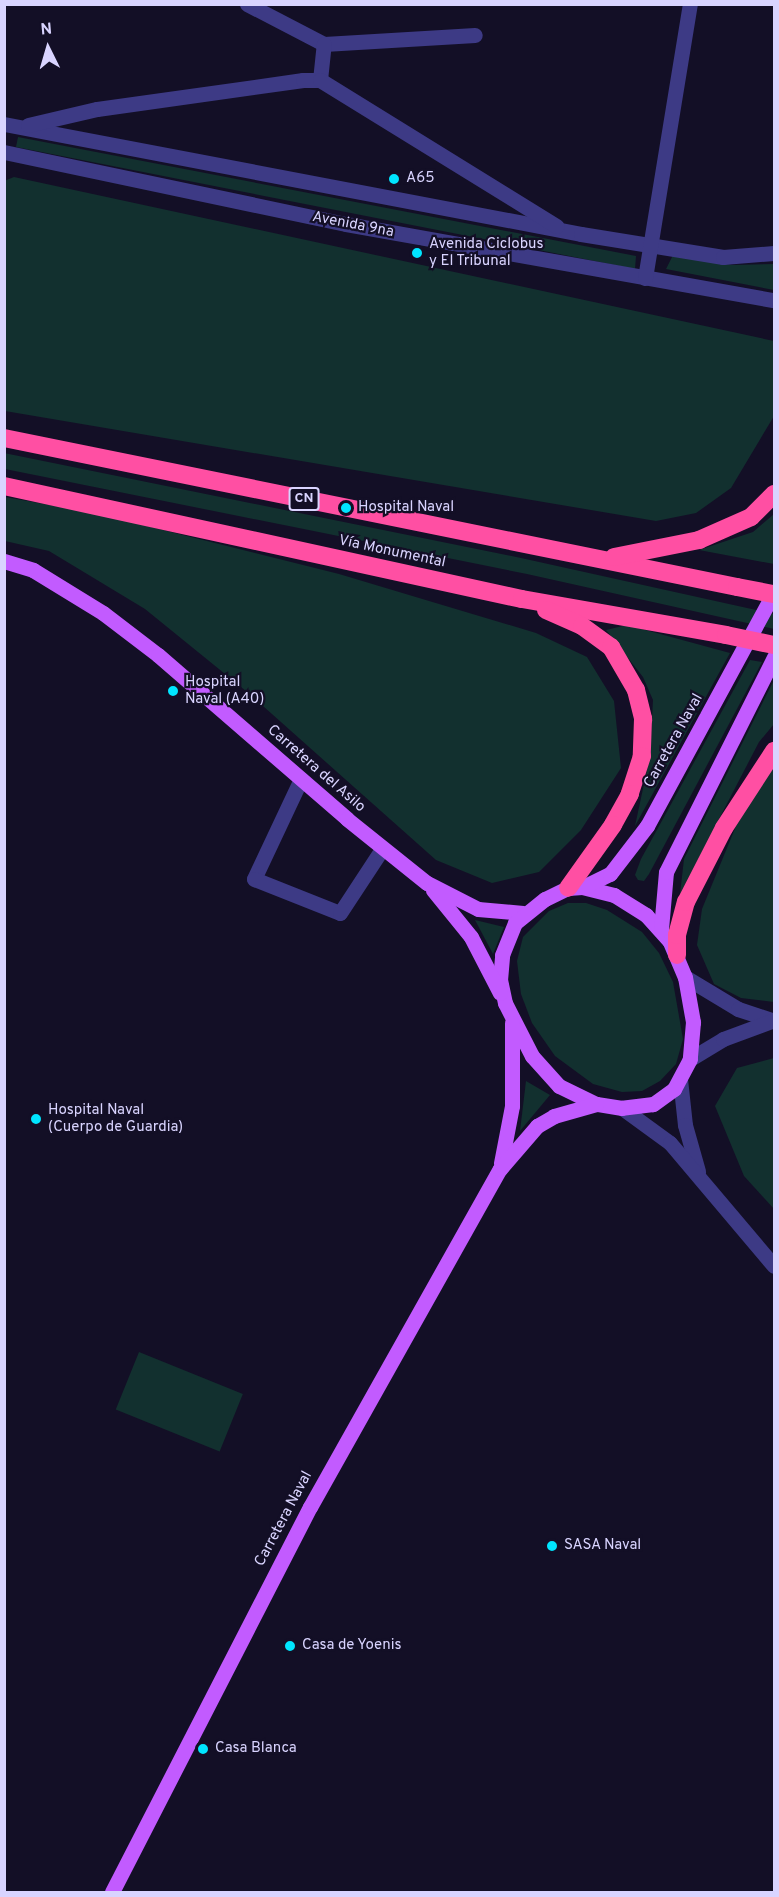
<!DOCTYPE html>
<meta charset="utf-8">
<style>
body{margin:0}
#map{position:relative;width:779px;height:1897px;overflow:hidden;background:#130f26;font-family:Overpass,sans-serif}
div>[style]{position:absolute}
.green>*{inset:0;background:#12302f;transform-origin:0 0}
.minor>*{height:15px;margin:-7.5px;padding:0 7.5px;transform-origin:7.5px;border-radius:7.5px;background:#3d3a85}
.major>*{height:15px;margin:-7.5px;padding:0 7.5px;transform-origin:7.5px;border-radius:7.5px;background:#c25bff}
.highway>*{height:18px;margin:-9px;padding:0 9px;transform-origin:9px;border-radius:9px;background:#ff4fa3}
.highway-bridge>*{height:18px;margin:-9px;padding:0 9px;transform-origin:9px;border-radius:9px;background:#ff4fa3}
.dots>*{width:16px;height:16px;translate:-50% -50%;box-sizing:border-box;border:3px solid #130f26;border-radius:50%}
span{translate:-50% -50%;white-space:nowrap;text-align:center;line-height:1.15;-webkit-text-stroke:4.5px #130f26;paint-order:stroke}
.shield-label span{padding:2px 4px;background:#130f26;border:2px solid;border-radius:4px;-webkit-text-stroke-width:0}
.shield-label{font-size:14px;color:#d9d4ff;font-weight:700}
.poi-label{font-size:15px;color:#d9d4ff}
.left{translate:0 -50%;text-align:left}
.street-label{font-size:15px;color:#d9d4ff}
.frame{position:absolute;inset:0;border:6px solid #d9d4ff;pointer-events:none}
.north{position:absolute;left:18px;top:18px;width:60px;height:60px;-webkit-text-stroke:4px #130f26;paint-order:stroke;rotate:355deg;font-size:16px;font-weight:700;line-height:24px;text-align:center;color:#d9d4ff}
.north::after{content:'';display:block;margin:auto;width:21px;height:27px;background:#d9d4ff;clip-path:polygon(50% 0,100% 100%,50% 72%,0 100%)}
</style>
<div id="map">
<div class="green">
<div style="clip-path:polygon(18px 137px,636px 256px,635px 269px,16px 147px)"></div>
<div style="clip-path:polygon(14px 177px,774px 341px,774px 416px,731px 488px,696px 513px,656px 521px,5px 411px,4px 181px)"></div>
<div style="clip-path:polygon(673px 255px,732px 265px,774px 264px,774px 290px,666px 269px)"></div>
<div style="clip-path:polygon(4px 453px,521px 558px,774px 614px,774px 629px,527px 574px,5px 469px)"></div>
<div style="clip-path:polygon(5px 497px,95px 513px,339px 574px,536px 633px,587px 657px,614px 701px,621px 768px,581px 830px,539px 872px,492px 883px,436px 860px,246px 691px,145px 609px,49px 551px,5px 541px)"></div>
<div style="clip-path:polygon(774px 514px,774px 564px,699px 550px,753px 532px)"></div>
<div style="clip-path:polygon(627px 625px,730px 653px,635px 826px,650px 756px,653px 700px,643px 677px,606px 630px)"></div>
<div style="clip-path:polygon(750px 660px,762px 662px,649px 874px,644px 881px,638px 880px,635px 875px,641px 859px)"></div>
<div style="clip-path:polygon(774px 680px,774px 724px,759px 742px,680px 894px,684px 859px)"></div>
<div style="clip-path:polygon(774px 763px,774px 1002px,741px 998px,714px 984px,697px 945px,702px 909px,736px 826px)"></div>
<div style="clip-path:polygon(568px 903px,586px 903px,607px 910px,642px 932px,659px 953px,673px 982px,683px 1039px,676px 1064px,660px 1081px,642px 1091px,622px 1092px,593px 1084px,555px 1056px,532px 1023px,521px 994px,517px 961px,523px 937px,549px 911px)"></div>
<div style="clip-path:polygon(475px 920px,504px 927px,493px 954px)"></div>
<div style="clip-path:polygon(774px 1058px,774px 1209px,744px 1176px,715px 1106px,737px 1068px)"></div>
<div style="clip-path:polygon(526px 1081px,550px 1095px,520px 1131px)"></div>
<div style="left:139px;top:1352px;width:112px;height:62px;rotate:22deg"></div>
</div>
<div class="minor">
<div style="left:247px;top:4px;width:87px;rotate:27.5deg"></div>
<div style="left:324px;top:44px;width:151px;rotate:-3.4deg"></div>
<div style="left:320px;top:80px;width:36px;rotate:-84deg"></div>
<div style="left:4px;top:124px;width:587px;rotate:10.79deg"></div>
<div style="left:581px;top:234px;width:144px;rotate:9.2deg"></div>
<div style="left:723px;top:257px;width:51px;rotate:-4.5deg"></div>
<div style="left:28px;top:125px;width:71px;rotate:-13.1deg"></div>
<div style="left:97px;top:109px;width:208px;rotate:-8deg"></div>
<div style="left:303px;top:80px;width:17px"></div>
<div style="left:320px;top:80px;width:278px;rotate:31.7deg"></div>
<div style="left:4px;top:152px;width:349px;rotate:11.9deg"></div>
<div style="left:346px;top:224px;width:435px;rotate:10.1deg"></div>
<div style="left:645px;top:278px;width:278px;rotate:-80.7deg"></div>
<div style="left:301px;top:779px;width:110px;rotate:115.2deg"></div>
<div style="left:254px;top:879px;width:92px;rotate:21.6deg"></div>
<div style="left:340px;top:913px;width:77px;rotate:-56.7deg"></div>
<div style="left:685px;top:977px;width:62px;rotate:31.1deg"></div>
<div style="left:738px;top:1009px;width:35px;rotate:18deg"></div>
<div style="left:690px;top:1059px;width:39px;rotate:-31deg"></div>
<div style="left:723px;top:1039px;width:54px;rotate:-20.4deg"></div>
<div style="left:680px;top:1079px;width:46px;rotate:83.8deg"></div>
<div style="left:685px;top:1125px;width:48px;rotate:74.2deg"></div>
<div style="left:622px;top:1108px;width:59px;rotate:36.1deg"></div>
<div style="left:670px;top:1143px;width:161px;rotate:49.8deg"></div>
</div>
<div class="major">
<div style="left:4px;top:561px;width:30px;rotate:17deg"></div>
<div style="left:33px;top:570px;width:82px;rotate:31.6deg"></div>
<div style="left:103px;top:613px;width:69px;rotate:37.4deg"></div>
<div style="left:158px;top:655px;width:250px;rotate:40.9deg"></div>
<div style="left:347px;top:819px;width:102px;rotate:38.7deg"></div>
<div style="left:427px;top:883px;width:57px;rotate:27deg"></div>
<div style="left:478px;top:909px;width:45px;rotate:5.1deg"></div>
<div style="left:582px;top:887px;width:33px;rotate:14deg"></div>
<div style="left:614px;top:895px;width:38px;rotate:32deg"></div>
<div style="left:646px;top:915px;width:36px;rotate:48deg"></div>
<div style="left:670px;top:942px;width:38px;rotate:67deg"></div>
<div style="left:685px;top:977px;width:46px;rotate:79.9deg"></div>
<div style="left:693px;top:1022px;width:37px;rotate:95deg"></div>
<div style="left:690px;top:1059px;width:34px;rotate:118deg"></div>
<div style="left:674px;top:1089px;width:26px;rotate:144deg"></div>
<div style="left:653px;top:1104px;width:31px;rotate:173deg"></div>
<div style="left:622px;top:1108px;width:26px;rotate:-171deg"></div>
<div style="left:596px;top:1104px;width:41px;rotate:-154.1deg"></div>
<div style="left:559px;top:1086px;width:40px;rotate:-132deg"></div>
<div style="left:532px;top:1056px;width:59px;rotate:-117deg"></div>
<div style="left:505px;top:1003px;width:24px;rotate:-102deg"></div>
<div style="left:500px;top:980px;width:25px;rotate:-85deg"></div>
<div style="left:502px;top:955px;width:35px;rotate:-68deg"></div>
<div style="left:515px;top:923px;width:38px;rotate:-39deg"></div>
<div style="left:545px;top:899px;width:25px;rotate:-26deg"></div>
<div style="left:568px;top:888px;width:14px;rotate:-4deg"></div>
<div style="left:583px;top:887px;width:30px;rotate:-26deg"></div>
<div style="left:610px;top:874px;width:61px;rotate:-52.4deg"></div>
<div style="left:647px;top:826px;width:266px;rotate:-61.5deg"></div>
<div style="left:433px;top:890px;width:60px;rotate:51deg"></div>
<div style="left:471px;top:937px;width:63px;rotate:62.6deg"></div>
<div style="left:661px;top:929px;width:57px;rotate:-85deg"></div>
<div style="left:666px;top:872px;width:241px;rotate:-63.3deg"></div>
<div style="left:501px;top:1163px;width:58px;rotate:-79.1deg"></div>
<div style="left:512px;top:1106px;width:83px;rotate:-90deg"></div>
<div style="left:112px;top:1892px;width:433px;rotate:-62.8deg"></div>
<div style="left:310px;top:1507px;width:388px;rotate:-60.7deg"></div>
<div style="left:500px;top:1169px;width:57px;rotate:-49.3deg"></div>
<div style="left:537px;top:1126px;width:20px;rotate:-30deg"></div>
<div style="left:554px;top:1116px;width:44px;rotate:-15.9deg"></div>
</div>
<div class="highway">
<div style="left:4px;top:438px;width:748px;rotate:11.49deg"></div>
<div style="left:4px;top:486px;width:530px;rotate:12.31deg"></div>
<div style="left:522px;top:599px;width:207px;rotate:10deg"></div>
<div style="left:614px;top:557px;width:87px;rotate:-11.3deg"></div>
<div style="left:699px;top:540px;width:57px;rotate:-23.9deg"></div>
<div style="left:751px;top:517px;width:33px;rotate:-45deg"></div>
<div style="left:546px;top:610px;width:39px;rotate:24deg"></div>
<div style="left:582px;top:626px;width:36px;rotate:36deg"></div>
<div style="left:611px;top:647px;width:50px;rotate:59.8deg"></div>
<div style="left:636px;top:690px;width:30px;rotate:76deg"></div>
<div style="left:643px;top:719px;width:37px;rotate:92deg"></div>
<div style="left:642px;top:756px;width:40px;rotate:108deg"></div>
<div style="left:630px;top:794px;width:35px;rotate:119deg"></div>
<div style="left:613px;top:825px;width:77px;rotate:125.5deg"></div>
<div style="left:677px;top:955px;width:20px;rotate:-90deg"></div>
<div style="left:677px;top:935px;width:34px;rotate:-75deg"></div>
<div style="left:686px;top:902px;width:83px;rotate:-62.8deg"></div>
<div style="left:724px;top:828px;width:92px;rotate:-57deg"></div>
</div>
<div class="highway-bridge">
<div style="left:737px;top:587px;width:38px;rotate:11deg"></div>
<div style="left:726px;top:635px;width:49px;rotate:11.8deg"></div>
</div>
<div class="dots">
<div style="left:394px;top:179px;background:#00e5ff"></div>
<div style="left:417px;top:253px;background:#00e5ff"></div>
<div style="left:346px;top:508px;background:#00e5ff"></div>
<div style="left:173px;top:691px;background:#00e5ff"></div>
<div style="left:36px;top:1119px;background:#00e5ff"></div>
<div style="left:552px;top:1546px;background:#00e5ff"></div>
<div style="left:290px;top:1646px;background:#00e5ff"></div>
<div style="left:203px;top:1749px;background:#00e5ff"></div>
</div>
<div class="shield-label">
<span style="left:304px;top:499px">CN</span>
</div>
<div class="poi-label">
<span class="left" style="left:406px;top:179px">A65</span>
<span class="left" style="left:429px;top:253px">Avenida Ciclobus<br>y El Tribunal</span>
<span class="left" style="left:358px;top:508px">Hospital Naval</span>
<span class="left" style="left:185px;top:691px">Hospital<br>Naval (A40)</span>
<span class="left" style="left:48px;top:1119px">Hospital Naval<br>(Cuerpo de Guardia)</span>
<span class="left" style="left:564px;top:1546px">SASA Naval</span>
<span class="left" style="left:302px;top:1646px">Casa de Yoenis</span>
<span class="left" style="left:215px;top:1749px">Casa Blanca</span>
</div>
<div class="street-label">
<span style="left:353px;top:225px;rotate:11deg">Avenida 9na</span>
<span style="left:392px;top:552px;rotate:12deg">Vía Monumental</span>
<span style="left:674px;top:741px;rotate:-61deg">Carretera Naval</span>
<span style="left:316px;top:769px;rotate:41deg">Carretera del Asilo</span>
<span style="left:284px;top:1519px;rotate:-62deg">Carretera Naval</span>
</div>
<div class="frame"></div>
<div class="north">N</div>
</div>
